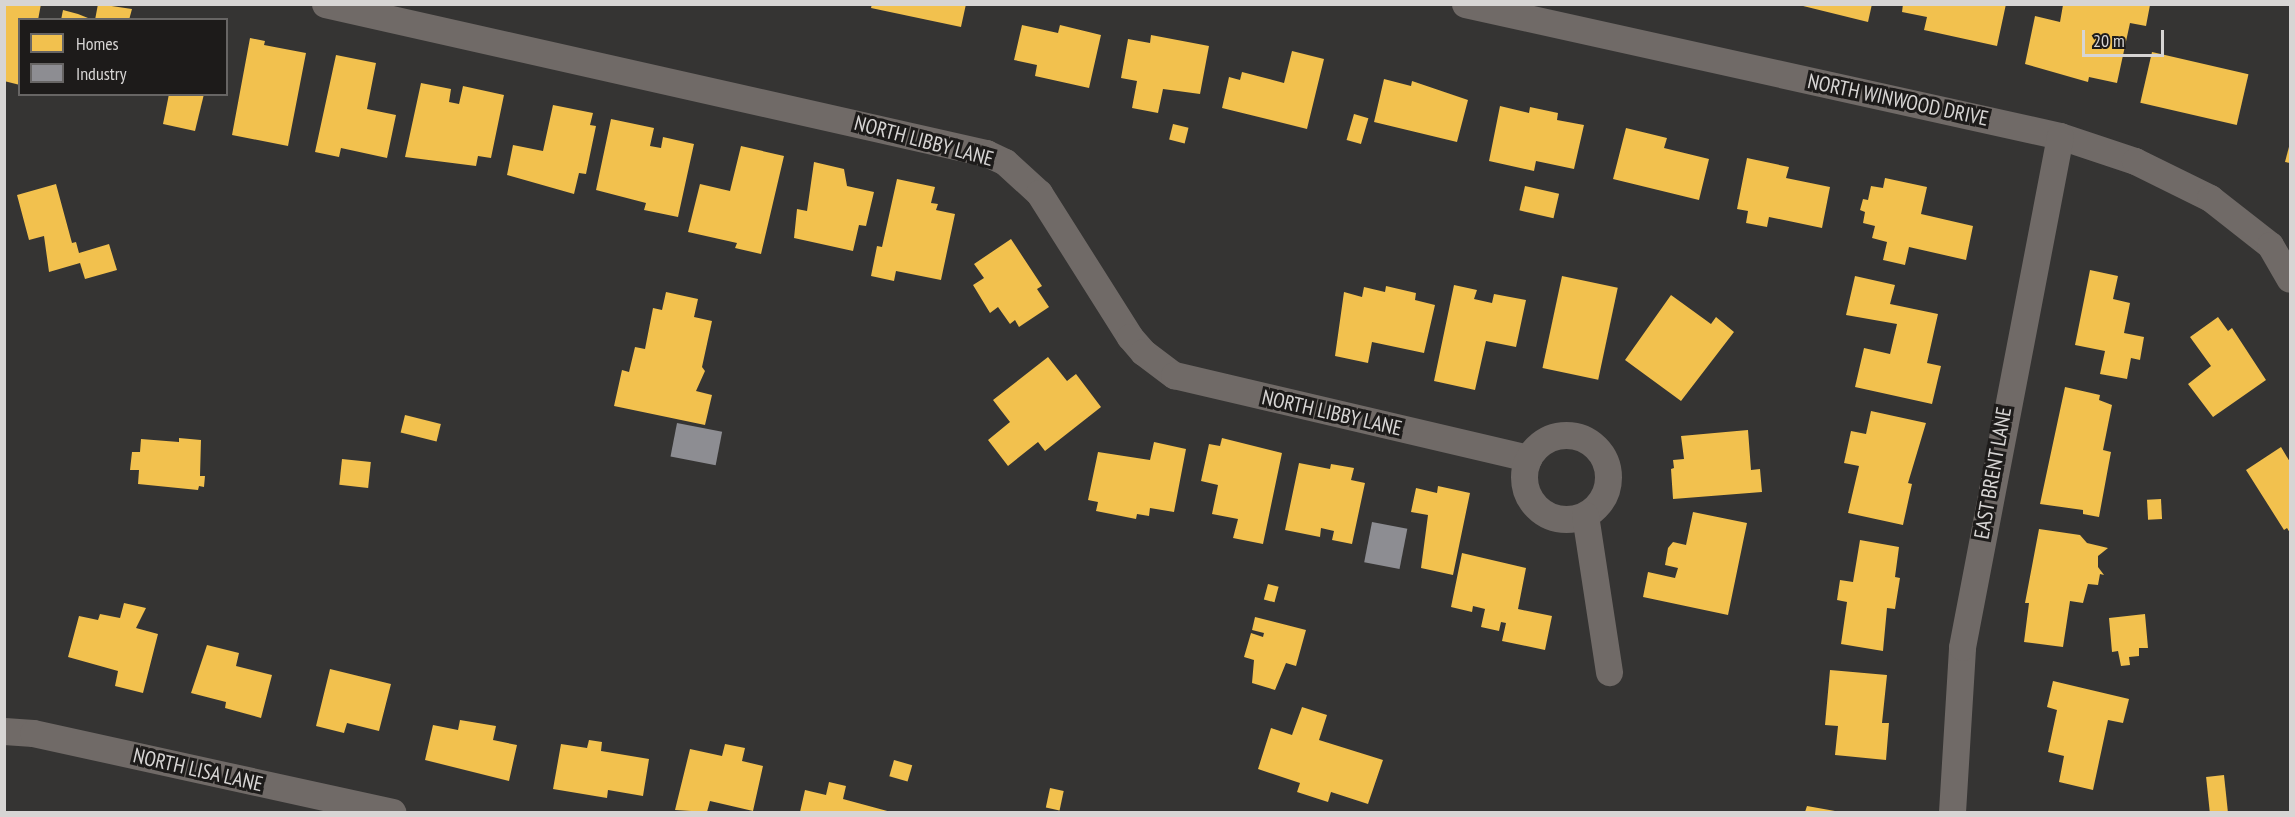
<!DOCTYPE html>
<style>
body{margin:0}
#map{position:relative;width:2295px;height:817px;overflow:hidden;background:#353433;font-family:"PT Sans Narrow",sans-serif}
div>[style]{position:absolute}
.homes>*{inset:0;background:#f2c14e;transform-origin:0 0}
.industry>*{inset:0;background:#8d8d92;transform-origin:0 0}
.minor>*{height:27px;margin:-13.5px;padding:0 13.5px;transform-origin:13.5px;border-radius:13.5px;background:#706a67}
.minor>.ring{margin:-13.5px;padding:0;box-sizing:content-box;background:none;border:27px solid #706a67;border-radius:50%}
span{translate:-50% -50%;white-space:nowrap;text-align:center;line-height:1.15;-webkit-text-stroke:6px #1d1b1a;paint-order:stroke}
.street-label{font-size:21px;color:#d7d5d4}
.frame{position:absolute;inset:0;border:6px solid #d7d5d4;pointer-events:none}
.legend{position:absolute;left:18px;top:18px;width:210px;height:78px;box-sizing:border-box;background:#1d1b1a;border:2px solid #676564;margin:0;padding:8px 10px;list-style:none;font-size:18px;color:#d7d5d4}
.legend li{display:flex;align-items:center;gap:12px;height:30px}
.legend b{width:30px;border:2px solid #676564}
.scale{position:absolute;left:2082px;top:30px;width:82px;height:27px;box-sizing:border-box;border:3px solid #d7d5d4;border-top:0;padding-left:8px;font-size:18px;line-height:21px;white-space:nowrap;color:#d7d5d4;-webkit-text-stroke:4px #1d1b1a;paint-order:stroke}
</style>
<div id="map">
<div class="homes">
<div style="clip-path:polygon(4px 4px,41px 4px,38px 20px,20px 20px,20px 85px,4px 81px)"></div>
<div style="clip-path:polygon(98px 4px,132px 9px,129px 20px,95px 20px)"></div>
<div style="clip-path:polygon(872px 4px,966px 4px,961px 27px,871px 8px)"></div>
<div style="clip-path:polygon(1795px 4px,1872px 4px,1868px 22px)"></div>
<div style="clip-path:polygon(1903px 4px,2006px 4px,1997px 46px,1924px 30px,1927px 17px,1902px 12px)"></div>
<div style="clip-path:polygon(2063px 5px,2150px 5px,2146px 26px,2130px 23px,2117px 83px,2089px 77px,2088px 82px,2025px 64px,2035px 16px,2060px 22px)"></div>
<div style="clip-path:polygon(63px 10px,78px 14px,93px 20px,61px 20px)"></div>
<div style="clip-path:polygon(1022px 25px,1058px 33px,1060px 25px,1101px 35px,1089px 88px,1035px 76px,1037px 65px,1014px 60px)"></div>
<div style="clip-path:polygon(1151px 35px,1209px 46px,1200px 94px,1163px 89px,1158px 113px,1132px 108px,1137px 81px,1121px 78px,1128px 39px,1150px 43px)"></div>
<div style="clip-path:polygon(250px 38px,265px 41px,264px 45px,306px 53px,288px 146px,232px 135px)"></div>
<div style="clip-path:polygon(1292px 51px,1324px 59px,1307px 129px,1222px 108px,1229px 77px,1240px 80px,1242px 72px,1284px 83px)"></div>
<div style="left:2152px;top:52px;width:99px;height:52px;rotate:13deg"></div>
<div style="clip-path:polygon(336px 55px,376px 63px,367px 109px,396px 115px,387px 158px,341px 148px,339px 157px,315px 152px)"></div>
<div style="clip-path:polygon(1384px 79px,1411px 86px,1412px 81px,1468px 100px,1457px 142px,1374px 122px)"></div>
<div style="clip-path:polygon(421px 83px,451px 89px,449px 102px,459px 104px,463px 86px,504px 95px,491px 158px,478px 156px,476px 166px,405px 157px)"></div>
<div style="clip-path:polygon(169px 94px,204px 94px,195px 131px,163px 124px)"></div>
<div style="clip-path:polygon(553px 105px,593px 113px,590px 125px,596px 126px,586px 174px,579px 173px,574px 194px,507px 175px,513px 145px,543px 151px)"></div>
<div style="clip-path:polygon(1500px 106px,1529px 113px,1530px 107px,1558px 113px,1557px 120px,1584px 125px,1574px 169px,1536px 161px,1534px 171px,1489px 161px)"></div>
<div style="left:1354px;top:114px;width:15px;height:27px;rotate:16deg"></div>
<div style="clip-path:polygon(611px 119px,654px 128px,650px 146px,661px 148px,663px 137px,694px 144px,678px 217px,644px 210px,646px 203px,596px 190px)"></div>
<div style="left:1173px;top:124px;width:16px;height:16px;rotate:14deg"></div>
<div style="clip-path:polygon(1626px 128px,1667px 138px,1664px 148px,1709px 159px,1699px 200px,1613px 179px)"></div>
<div style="clip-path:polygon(2290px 143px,2290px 163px,2285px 162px)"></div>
<div style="clip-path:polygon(741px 146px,784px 156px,761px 254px,735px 248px,737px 243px,688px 232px,700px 184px,730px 191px)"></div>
<div style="clip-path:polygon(1747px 158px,1789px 167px,1786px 178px,1830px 187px,1822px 228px,1769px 217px,1767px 227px,1746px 223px,1748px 211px,1737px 209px)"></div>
<div style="clip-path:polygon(814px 162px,844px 169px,847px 186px,874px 192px,866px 226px,859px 225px,853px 251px,794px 238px,797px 209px,807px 211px)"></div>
<div style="clip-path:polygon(1885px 178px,1927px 187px,1921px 214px,1973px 226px,1966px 260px,1909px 247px,1905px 265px,1883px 260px,1887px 242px,1872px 238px,1875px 226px,1863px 223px,1865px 212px,1860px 210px,1863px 199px,1868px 200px,1871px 186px,1883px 188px)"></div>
<div style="clip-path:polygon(897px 179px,935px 187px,931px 203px,938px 204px,936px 210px,955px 214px,941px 280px,896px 271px,894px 281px,871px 276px,877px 246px,882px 247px)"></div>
<div style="clip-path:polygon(56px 184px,72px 243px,76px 242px,79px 253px,109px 244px,117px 270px,85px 279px,80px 263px,49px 272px,44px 236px,29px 240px,17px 195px)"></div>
<div style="left:1525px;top:186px;width:35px;height:25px;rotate:13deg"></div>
<div style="clip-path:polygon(1011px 239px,1042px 286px,1037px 289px,1049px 307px,1019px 327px,1015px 320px,1010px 324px,998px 307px,990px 313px,973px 285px,984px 278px,974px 264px)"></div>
<div style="clip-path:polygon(2090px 270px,2118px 276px,2113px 299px,2130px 303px,2124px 333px,2144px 337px,2140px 360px,2131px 358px,2127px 379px,2100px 374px,2105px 351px,2075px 345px)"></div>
<div style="left:1562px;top:276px;width:57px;height:94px;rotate:12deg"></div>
<div style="clip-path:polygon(1855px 276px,1895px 285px,1890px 304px,1938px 314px,1927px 363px,1941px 366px,1932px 404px,1855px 387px,1864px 348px,1890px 354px,1897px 324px,1846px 315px)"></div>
<div style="clip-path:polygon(1454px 285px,1477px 290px,1474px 299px,1492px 303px,1494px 294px,1526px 300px,1516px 347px,1486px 341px,1475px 390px,1434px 381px)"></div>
<div style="clip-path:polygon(1386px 286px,1416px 293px,1415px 300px,1435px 305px,1424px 353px,1372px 342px,1368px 363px,1335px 356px,1344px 292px,1362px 297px,1364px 287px,1385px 292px)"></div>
<div style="clip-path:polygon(666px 292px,698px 299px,694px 317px,712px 321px,702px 367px,705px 371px,696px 391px,712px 395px,705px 425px,614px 406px,622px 370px,629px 372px,635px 347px,645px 349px,653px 308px,662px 310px)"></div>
<div style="clip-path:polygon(1671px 295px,1711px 324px,1716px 317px,1734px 332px,1681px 401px,1625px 360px)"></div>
<div style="clip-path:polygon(2218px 317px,2228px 331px,2232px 328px,2266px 380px,2213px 417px,2188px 384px,2211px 366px,2190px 337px)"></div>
<div style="clip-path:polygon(1048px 357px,1067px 381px,1076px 374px,1101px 407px,1045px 451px,1038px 442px,1008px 466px,988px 440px,1010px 422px,993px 400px)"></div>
<div style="clip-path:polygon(2065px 387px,2100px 395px,2099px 400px,2112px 405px,2103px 450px,2111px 452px,2099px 517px,2083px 514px,2083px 510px,2040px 504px)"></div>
<div style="clip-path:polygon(1871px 411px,1926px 423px,1908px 483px,1912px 484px,1903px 525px,1848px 513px,1859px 466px,1844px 463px,1851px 431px,1866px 434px)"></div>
<div style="left:405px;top:415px;width:37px;height:18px;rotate:14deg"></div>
<div style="clip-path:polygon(1748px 430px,1751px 470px,1760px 469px,1762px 492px,1673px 499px,1671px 469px,1674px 468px,1673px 460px,1684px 459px,1681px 436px)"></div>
<div style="clip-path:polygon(179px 438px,201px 440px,200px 476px,205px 476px,204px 487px,199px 486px,198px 490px,138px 484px,139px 470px,130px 470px,132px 452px,140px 452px,141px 439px,179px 442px)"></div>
<div style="clip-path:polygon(1222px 438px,1282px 453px,1263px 544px,1233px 538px,1238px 519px,1212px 514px,1218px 485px,1201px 481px,1209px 444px,1220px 446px)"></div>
<div style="clip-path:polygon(1154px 442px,1186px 449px,1174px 512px,1150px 508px,1149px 516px,1137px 514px,1136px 519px,1096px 511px,1098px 502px,1088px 500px,1098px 452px,1150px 460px)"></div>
<div style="clip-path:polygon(2281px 447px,2290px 462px,2290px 533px,2287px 528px,2284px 530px,2246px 470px)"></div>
<div style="left:342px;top:459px;width:29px;height:26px;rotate:6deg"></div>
<div style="clip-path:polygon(1299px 463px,1330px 469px,1331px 464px,1354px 468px,1351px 480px,1365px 483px,1352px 544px,1332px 540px,1334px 531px,1321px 528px,1320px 537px,1285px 530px)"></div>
<div style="clip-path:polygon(1438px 486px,1470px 493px,1453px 575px,1421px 568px,1428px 515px,1411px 512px,1416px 488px,1437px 493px)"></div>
<div style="left:2161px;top:499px;width:20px;height:14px;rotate:87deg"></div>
<div style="clip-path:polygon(1693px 512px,1747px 523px,1728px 615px,1643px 597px,1648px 572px,1675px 578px,1678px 568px,1665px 565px,1668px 548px,1673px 542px,1686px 545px)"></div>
<div style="clip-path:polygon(2039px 529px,2080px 535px,2087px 543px,2108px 548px,2098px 556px,2098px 567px,2104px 575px,2100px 574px,2098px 585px,2088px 584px,2083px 603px,2070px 601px,2063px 647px,2024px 642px,2029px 603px,2025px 603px)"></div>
<div style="clip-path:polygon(1860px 540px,1899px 547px,1895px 577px,1900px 578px,1895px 609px,1887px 608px,1883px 651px,1841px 644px,1847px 602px,1837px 600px,1840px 580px,1853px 582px)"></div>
<div style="clip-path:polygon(1462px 553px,1526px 568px,1518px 609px,1552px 616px,1545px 650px,1502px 641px,1506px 623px,1501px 622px,1499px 631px,1481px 627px,1485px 609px,1473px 606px,1472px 612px,1451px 607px)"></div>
<div style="left:1268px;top:584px;width:11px;height:16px;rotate:15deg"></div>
<div style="clip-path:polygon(124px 603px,146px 608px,136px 628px,158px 634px,143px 693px,115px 686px,118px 671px,68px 657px,79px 616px,98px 620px,100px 614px,120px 618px)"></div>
<div style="clip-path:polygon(2145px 614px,2148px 648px,2139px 648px,2139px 656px,2129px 657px,2130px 665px,2121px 666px,2118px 651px,2112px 652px,2109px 618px)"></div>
<div style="clip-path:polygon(1255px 617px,1306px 630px,1296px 666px,1286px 663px,1275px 690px,1252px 683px,1254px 660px,1244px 657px,1251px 633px,1263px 637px,1264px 633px,1252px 630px)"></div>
<div style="clip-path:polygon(207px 645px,239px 653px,236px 666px,272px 675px,261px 718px,225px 708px,226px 702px,191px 693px)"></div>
<div style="clip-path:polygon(330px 669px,391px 684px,379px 731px,347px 723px,344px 733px,316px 726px)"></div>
<div style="clip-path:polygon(1830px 670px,1887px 675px,1882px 723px,1889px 723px,1886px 760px,1835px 755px,1838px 726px,1825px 725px)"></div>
<div style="clip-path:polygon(2053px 681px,2129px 699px,2123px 723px,2108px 720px,2093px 790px,2059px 782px,2064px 756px,2048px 752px,2057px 710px,2047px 707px)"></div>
<div style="clip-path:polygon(1302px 707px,1327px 715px,1319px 740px,1383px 760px,1368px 804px,1331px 792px,1328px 802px,1297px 792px,1300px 783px,1258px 769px,1271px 728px,1292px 735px)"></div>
<div style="clip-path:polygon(460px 720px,496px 726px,493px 740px,517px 745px,509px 781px,425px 760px,433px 725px,458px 730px)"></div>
<div style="clip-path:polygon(589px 740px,602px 742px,601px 751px,649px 759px,643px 796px,608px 790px,607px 798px,553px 789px,561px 744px,587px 748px)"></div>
<div style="clip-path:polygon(725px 744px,745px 748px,742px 761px,763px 766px,753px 811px,710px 801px,707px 812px,675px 810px,690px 749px,722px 756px)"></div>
<div style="left:894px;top:760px;width:19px;height:17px;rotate:16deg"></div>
<div style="left:2224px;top:775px;width:37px;height:18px;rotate:84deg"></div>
<div style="clip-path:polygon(829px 782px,846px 786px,843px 799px,891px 812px,800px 812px,805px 790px,826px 795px)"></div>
<div style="left:1050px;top:788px;width:14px;height:20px;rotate:12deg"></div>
<div style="clip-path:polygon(1807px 806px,1835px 811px,1835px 812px,1805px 812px)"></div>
</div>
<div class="industry">
<div style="left:677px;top:423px;width:46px;height:34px;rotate:11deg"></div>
<div style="left:1372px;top:522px;width:36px;height:41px;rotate:11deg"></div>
</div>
<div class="minor">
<div style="left:325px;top:4px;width:678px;rotate:12.7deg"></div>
<div style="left:986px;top:153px;width:21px;rotate:25deg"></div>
<div style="left:1005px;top:162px;width:46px;rotate:42.4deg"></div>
<div style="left:1039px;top:193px;width:170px;rotate:57.7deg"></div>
<div style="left:1130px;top:337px;width:20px;rotate:49deg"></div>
<div style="left:1143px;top:352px;width:39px;rotate:37deg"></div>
<div style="left:1174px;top:375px;width:364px;rotate:13.2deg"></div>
<div style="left:1465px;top:4px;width:609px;rotate:12.51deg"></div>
<div style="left:2060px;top:136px;width:79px;rotate:18.4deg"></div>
<div style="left:2135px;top:161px;width:84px;rotate:26.3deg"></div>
<div style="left:2210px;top:198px;width:76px;rotate:38.1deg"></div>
<div style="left:2270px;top:245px;width:39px;rotate:60deg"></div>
<div class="ring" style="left:1524px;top:435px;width:57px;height:57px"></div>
<div style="left:1585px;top:515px;width:159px;rotate:81.3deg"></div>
<div style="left:4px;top:731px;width:29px;rotate:4deg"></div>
<div style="left:33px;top:733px;width:368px;rotate:12.4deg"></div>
<div style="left:1952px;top:812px;width:165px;rotate:-86.5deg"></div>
<div style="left:1962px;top:647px;width:520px;rotate:-79.14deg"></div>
</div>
<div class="street-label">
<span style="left:1898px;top:100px;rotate:12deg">NORTH WINWOOD DRIVE</span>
<span style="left:924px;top:141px;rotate:15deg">NORTH LIBBY LANE</span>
<span style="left:1332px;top:413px;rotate:13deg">NORTH LIBBY LANE</span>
<span style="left:1993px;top:473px;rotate:-80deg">EAST BRENT LANE</span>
<span style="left:198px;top:770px;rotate:13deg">NORTH LISA LANE</span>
</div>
<div class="frame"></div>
<ul class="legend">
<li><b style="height:16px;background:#f2c14e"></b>Homes</li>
<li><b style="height:16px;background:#8d8d92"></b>Industry</li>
</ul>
<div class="scale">20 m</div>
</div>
